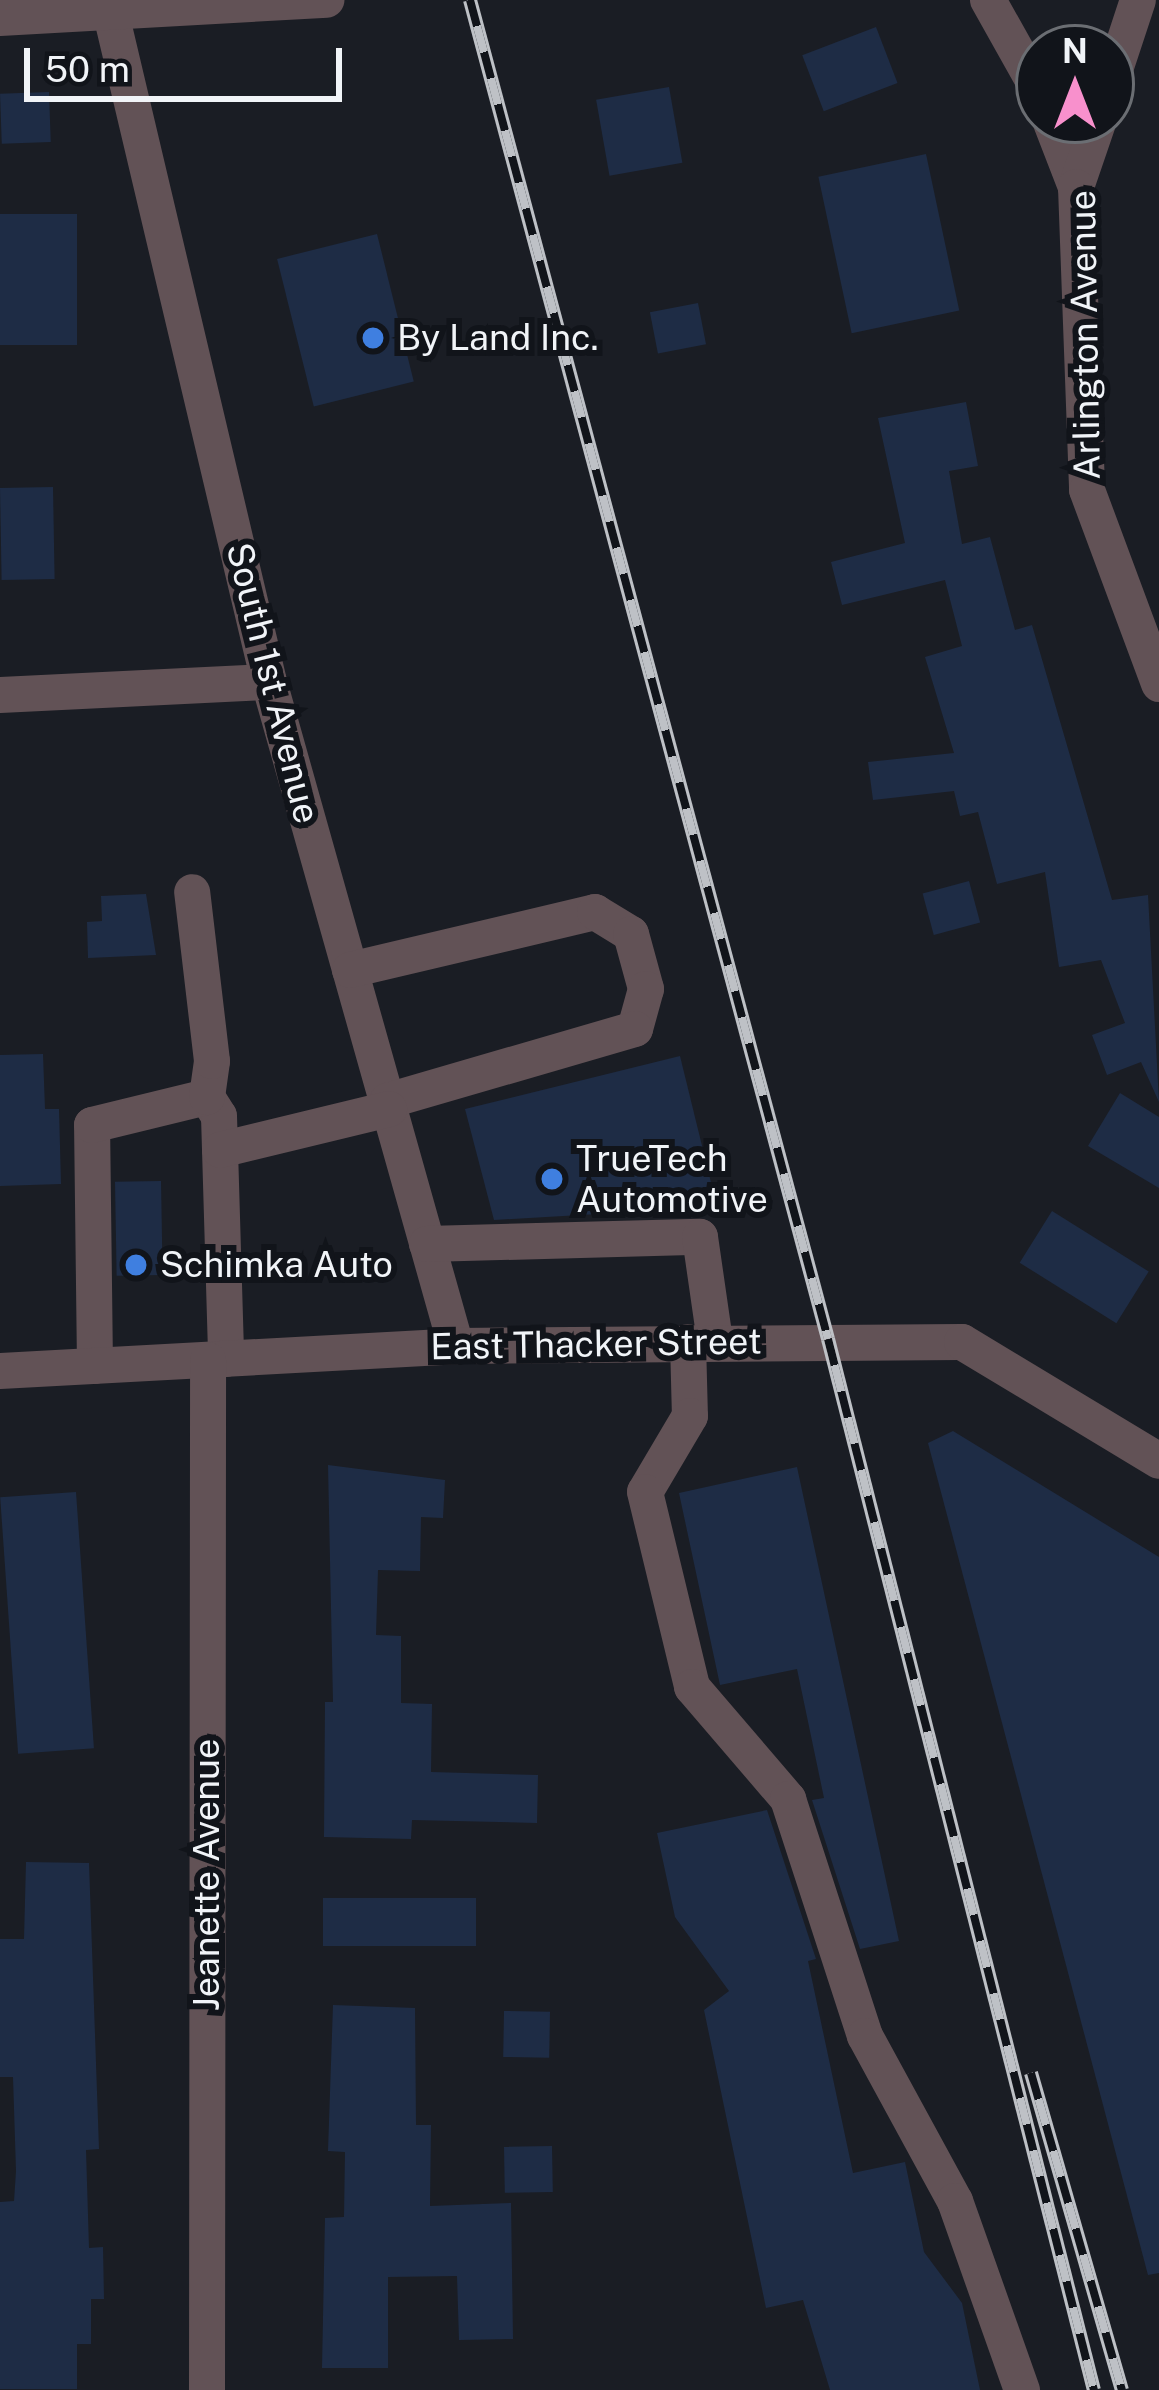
<!DOCTYPE html>
<style>
body{margin:0}
#map{position:relative;width:1159px;height:2390px;overflow:hidden;background:#1a1d24;font-family:"Public Sans",sans-serif}
div>[style]{position:absolute}
.building>*{inset:0;background:#1e2c45;transform-origin:0 0}
.minor>*{height:36px;margin:-18px;padding:0 18px;transform-origin:18px;border-radius:18px;background:#625256}
.rail>*{height:14px;margin-top:-7px;transform-origin:0;background:repeating-linear-gradient(90deg,#11141a 0 27px,#bec1c6 0 54px);box-sizing:border-box;border-block:3px solid #bec1c6}
.dots>*{width:33px;height:33px;translate:-50% -50%;box-sizing:border-box;border:6px solid #11141a;border-radius:50%}
span{translate:-50% -50%;white-space:nowrap;text-align:center;line-height:1.15;-webkit-text-stroke:12px #11141a;paint-order:stroke}
.street-label{font-size:36px;color:#f1f4f8}
.poi-label{font-size:36px;color:#f1f4f8}
.left{translate:0 -50%;text-align:left}
.north{position:absolute;left:1015px;top:24px;width:120px;height:120px;box-sizing:border-box;background:#11141a;border:3px solid #6b6e73;border-radius:50%;rotate:0deg;font-size:33px;font-weight:700;line-height:48px;text-align:center;color:#f1f4f8}
.north::after{content:'';display:block;margin:auto;width:42px;height:54px;background:#f890cc;clip-path:polygon(50% 0,100% 100%,50% 72%,0 100%)}
.scale{position:absolute;left:24px;top:48px;width:318px;height:54px;box-sizing:border-box;border:6px solid #f1f4f8;border-top:0;padding-left:15px;font-size:36px;line-height:42px;white-space:nowrap;color:#f1f4f8;-webkit-text-stroke:9px #11141a;paint-order:stroke}
</style>
<div id="map">
<div class="building">
<div style="left:876px;top:27px;width:60px;height:79px;rotate:69deg"></div>
<div style="left:669px;top:87px;width:77px;height:74px;rotate:80deg"></div>
<div style="left:49px;top:92px;width:50px;height:49px;rotate:88deg"></div>
<div style="left:926px;top:154px;width:160px;height:110px;rotate:78deg"></div>
<div style="left:77px;top:214px;width:131px;height:77px;rotate:90deg"></div>
<div style="left:377px;top:234px;width:152px;height:103px;rotate:76deg"></div>
<div style="left:698px;top:303px;width:42px;height:49px;rotate:79deg"></div>
<div style="clip-path:polygon(966px 402px,978px 466px,949px 471px,962px 544px,990px 537px,1015px 630px,1032px 625px,1112px 900px,1148px 895px,1159px 1102px,1141px 1062px,1107px 1075px,1092px 1035px,1125px 1023px,1101px 960px,1059px 967px,1045px 872px,997px 884px,978px 812px,960px 816px,954px 791px,873px 800px,868px 762px,954px 753px,925px 657px,962px 646px,945px 580px,842px 605px,831px 562px,905px 543px,878px 418px)"></div>
<div style="left:53px;top:487px;width:92px;height:53px;rotate:89deg"></div>
<div style="left:969px;top:881px;width:43px;height:48px;rotate:75deg"></div>
<div style="clip-path:polygon(146px 894px,156px 955px,88px 958px,87px 922px,102px 921px,101px 896px)"></div>
<div style="clip-path:polygon(43px 1054px,45px 1109px,59px 1109px,61px 1184px,0 1186px,0 1055px)"></div>
<div style="clip-path:polygon(680px 1056px,717px 1207px,494px 1220px,465px 1109px)"></div>
<div style="clip-path:polygon(1120px 1093px,1159px 1117px,1159px 1188px,1088px 1146px)"></div>
<div style="left:161px;top:1181px;width:94px;height:46px;rotate:89deg"></div>
<div style="left:1052px;top:1211px;width:114px;height:61px;rotate:32deg"></div>
<div style="clip-path:polygon(953px 1431px,1159px 1557px,1159px 2273px,1148px 2275px,928px 1443px)"></div>
<div style="clip-path:polygon(328px 1465px,445px 1480px,443px 1518px,421px 1517px,420px 1571px,378px 1570px,376px 1635px,401px 1636px,401px 1703px,432px 1704px,431px 1772px,538px 1775px,537px 1823px,412px 1820px,411px 1839px,324px 1837px,325px 1702px,333px 1702px)"></div>
<div style="clip-path:polygon(797px 1467px,899px 1941px,860px 1949px,812px 1800px,824px 1798px,797px 1669px,720px 1685px,679px 1493px)"></div>
<div style="left:76px;top:1492px;width:257px;height:76px;rotate:86deg"></div>
<div style="clip-path:polygon(767px 1810px,816px 1959px,808px 1961px,853px 2173px,905px 2162px,924px 2252px,962px 2303px,980px 2390px,830px 2390px,803px 2300px,766px 2308px,704px 2010px,729px 1991px,675px 1917px,657px 1833px)"></div>
<div style="clip-path:polygon(26px 1862px,89px 1863px,99px 2149px,86px 2150px,89px 2248px,103px 2247px,104px 2299px,91px 2299px,91px 2344px,77px 2344px,77px 2389px,0 2389px,0 2202px,14px 2201px,16px 2171px,13px 2077px,0 2077px,0 1939px,24px 1939px)"></div>
<div style="left:476px;top:1898px;width:48px;height:153px;rotate:90deg"></div>
<div style="clip-path:polygon(333px 2005px,415px 2008px,416px 2125px,431px 2125px,430px 2206px,511px 2203px,513px 2339px,459px 2340px,457px 2276px,388px 2277px,388px 2368px,322px 2368px,325px 2218px,344px 2217px,345px 2152px,328px 2151px)"></div>
<div style="left:504px;top:2011px;width:46px;height:46px;rotate:1deg"></div>
<div style="left:552px;top:2146px;width:46px;height:48px;rotate:89deg"></div>
</div>
<div class="minor">
<div style="left:988px;top:0;width:104px;rotate:60.7deg"></div>
<div style="left:111px;top:14px;width:686px;rotate:76.69deg"></div>
<div style="left:269px;top:682px;width:690px;rotate:74.27deg"></div>
<div style="left:0;top:18px;width:327px;rotate:-3.2deg"></div>
<div style="left:1111px;top:82px;width:86px;rotate:-71.8deg"></div>
<div style="left:1050px;top:120px;width:72px;rotate:68.8deg"></div>
<div style="left:1099px;top:120px;width:71px;rotate:108.9deg"></div>
<div style="left:1076px;top:187px;width:303px;rotate:87.9deg"></div>
<div style="left:1087px;top:490px;width:207px;rotate:69.6deg"></div>
<div style="left:0;top:695px;width:269px;rotate:-2.8deg"></div>
<div style="left:350px;top:970px;width:252px;rotate:-13.3deg"></div>
<div style="left:595px;top:912px;width:42px;rotate:31.4deg"></div>
<div style="left:631px;top:934px;width:57px;rotate:74.7deg"></div>
<div style="left:646px;top:989px;width:41px;rotate:105.4deg"></div>
<div style="left:635px;top:1029px;width:258px;rotate:163.8deg"></div>
<div style="left:207px;top:1097px;width:22px;rotate:58deg"></div>
<div style="left:219px;top:1116px;width:243px;rotate:88.3deg"></div>
<div style="left:220px;top:1150px;width:174px;rotate:-13.6deg"></div>
<div style="left:427px;top:1244px;width:273px;rotate:-1.5deg"></div>
<div style="left:700px;top:1237px;width:105px;rotate:81.8deg"></div>
<div style="left:688px;top:1342px;width:74px;rotate:88.5deg"></div>
<div style="left:690px;top:1416px;width:88px;rotate:120.6deg"></div>
<div style="left:645px;top:1492px;width:201px;rotate:76.4deg"></div>
<div style="left:692px;top:1687px;width:148px;rotate:49.4deg"></div>
<div style="left:788px;top:1799px;width:249px;rotate:72deg"></div>
<div style="left:865px;top:2036px;width:188px;rotate:61.4deg"></div>
<div style="left:955px;top:2201px;width:201px;rotate:70.5deg"></div>
<div style="left:95px;top:1366px;width:241px;rotate:-90.7deg"></div>
<div style="left:92px;top:1125px;width:118px;rotate:-13.7deg"></div>
<div style="left:207px;top:1097px;width:36px;rotate:-82deg"></div>
<div style="left:212px;top:1061px;width:170px;rotate:-96.7deg"></div>
<div style="left:0;top:1371px;width:457px;rotate:-3.1deg"></div>
<div style="left:456px;top:1346px;width:506px;rotate:-0.45deg"></div>
<div style="left:962px;top:1342px;width:230px;rotate:31.1deg"></div>
<div style="left:207px;top:2390px;width:1030px;rotate:-89.94deg"></div>
</div>
<div class="rail">
<div style="left:470px;top:0;width:1386px;rotate:75.03deg"></div>
<div style="left:828px;top:1339px;width:1084px;rotate:75.8deg"></div>
<div style="left:1031px;top:2073px;width:330px;rotate:74deg"></div>
</div>
<div class="dots">
<div style="left:373px;top:338px;background:#3f7fe0"></div>
<div style="left:552px;top:1179px;background:#3f7fe0"></div>
<div style="left:136px;top:1265px;background:#3f7fe0"></div>
</div>
<div class="street-label">
<span style="left:1085px;top:335px;rotate:-91deg">Arlington Avenue</span>
<span style="left:273px;top:683px;rotate:76deg">South 1st Avenue</span>
<span style="left:596px;top:1344px;rotate:-1deg">East Thacker Street</span>
<span style="left:207px;top:1875px;rotate:-90deg">Jeanette Avenue</span>
</div>
<div class="poi-label">
<span class="left" style="left:397px;top:338px">By Land Inc.</span>
<span class="left" style="left:576px;top:1179px">TrueTech<br>Automotive</span>
<span class="left" style="left:160px;top:1265px">Schimka Auto</span>
</div>
<div class="north">N</div>
<div class="scale">50 m</div>
</div>
